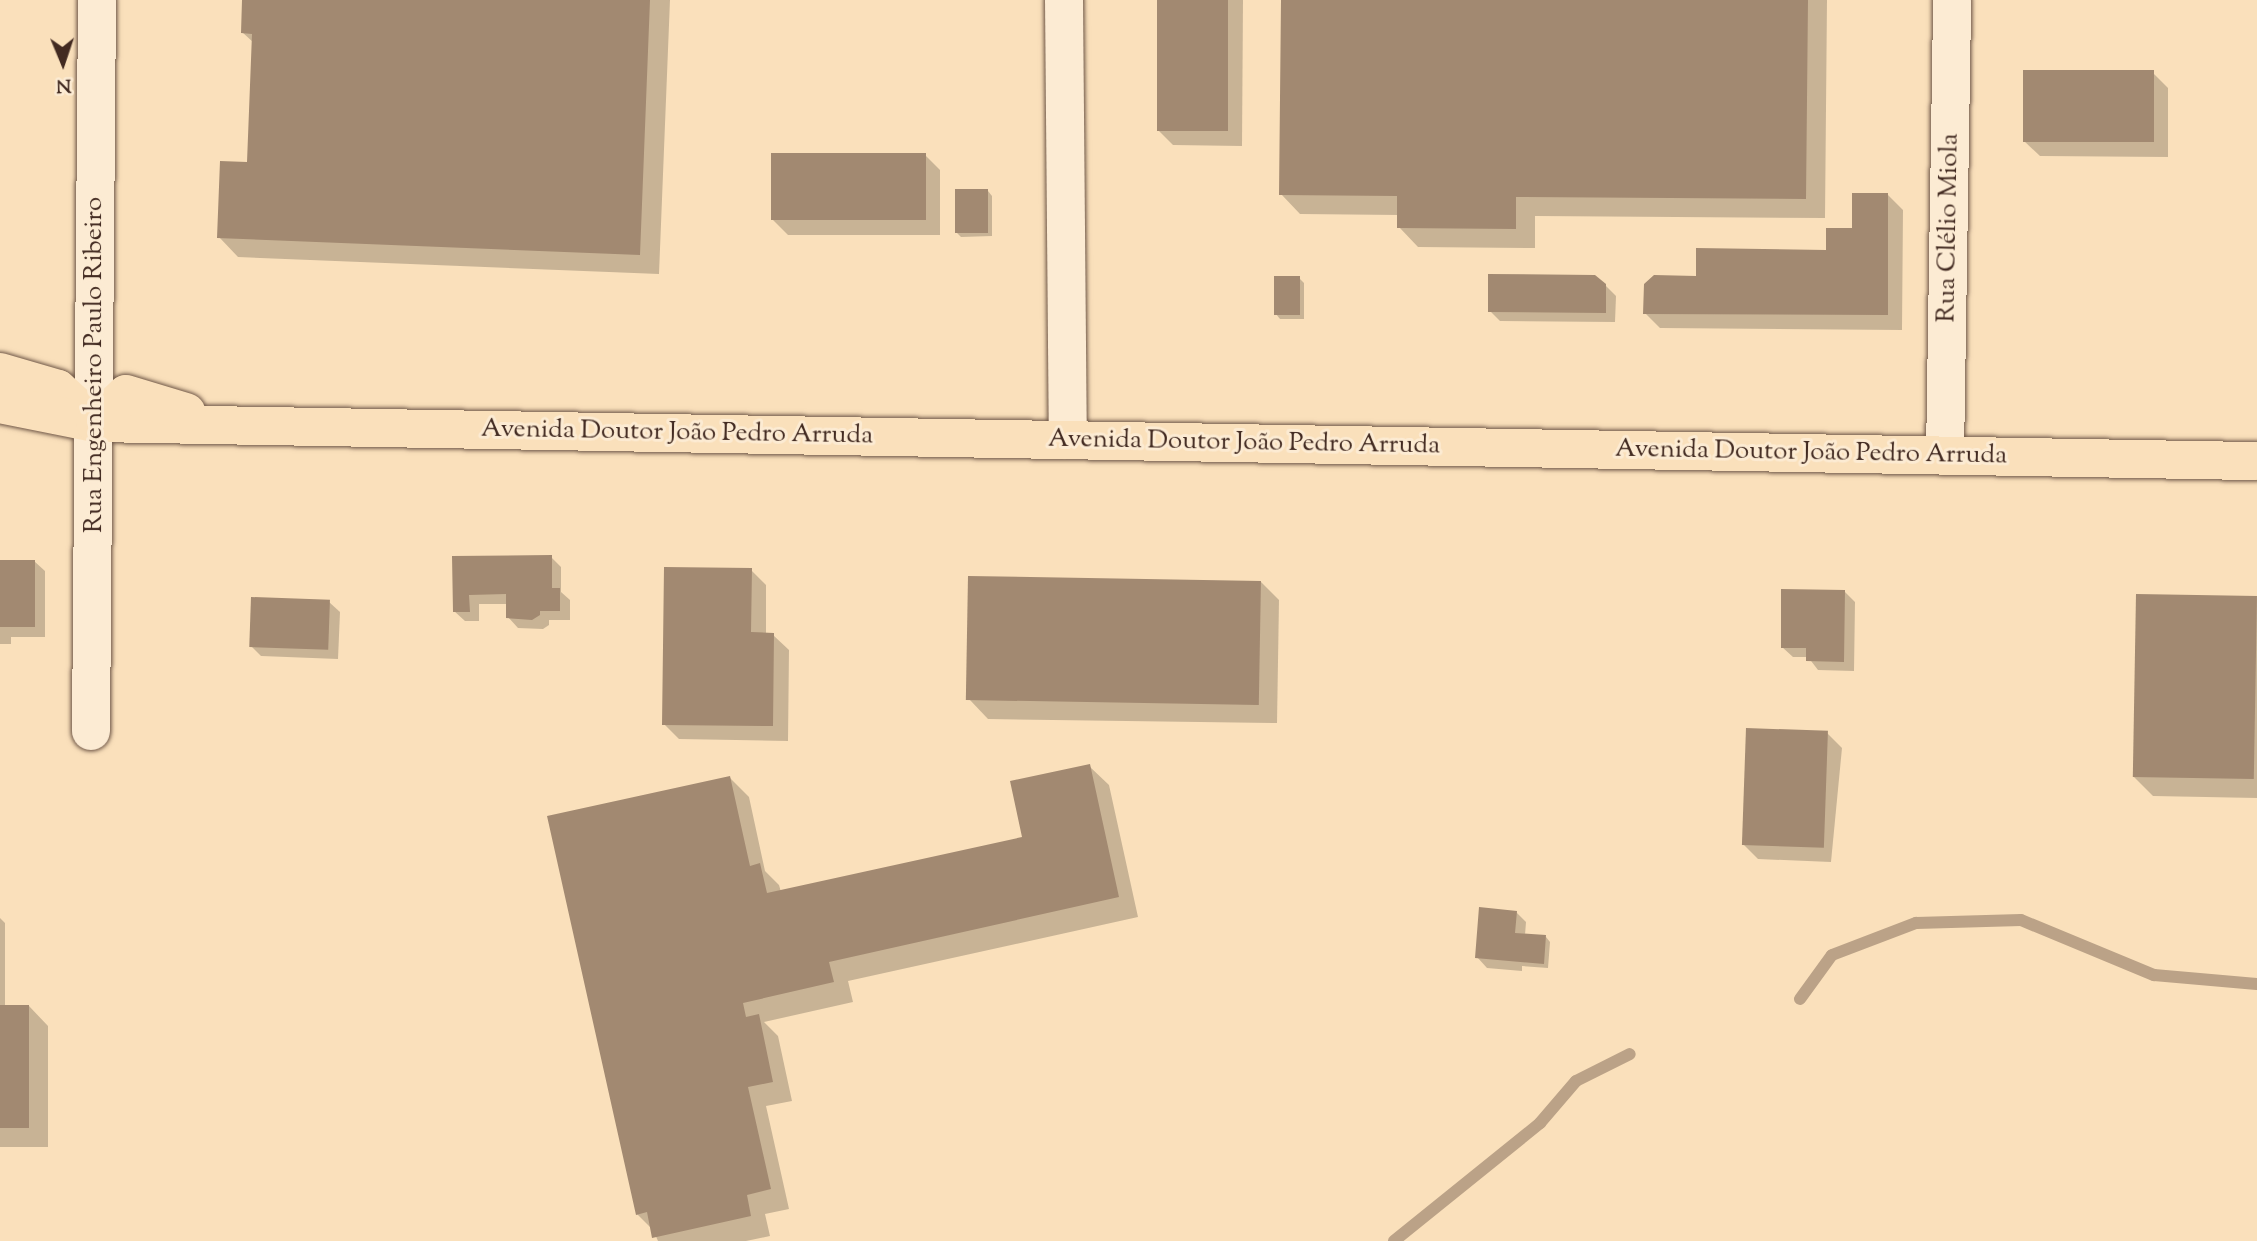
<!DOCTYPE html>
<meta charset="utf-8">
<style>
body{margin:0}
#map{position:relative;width:2257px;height:1241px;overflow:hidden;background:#fae0bb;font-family:"Sorts Mill Goudy",serif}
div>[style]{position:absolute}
.shadow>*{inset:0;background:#0003}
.stream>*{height:12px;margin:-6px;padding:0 6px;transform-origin:6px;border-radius:6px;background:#bba287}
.building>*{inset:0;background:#a28971;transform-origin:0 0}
.roads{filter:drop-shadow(0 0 2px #705848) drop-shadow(0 0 2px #705848)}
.minor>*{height:38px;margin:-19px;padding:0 19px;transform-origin:19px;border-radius:19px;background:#fcebd3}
.major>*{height:38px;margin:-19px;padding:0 19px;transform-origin:19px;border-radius:19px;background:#fae0bb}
span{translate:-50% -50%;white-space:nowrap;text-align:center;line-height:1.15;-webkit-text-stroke:6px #fcebd3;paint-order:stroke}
.street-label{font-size:26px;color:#422a21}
.north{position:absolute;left:28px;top:28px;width:70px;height:70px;-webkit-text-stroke:5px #fcebd3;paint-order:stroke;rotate:178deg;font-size:19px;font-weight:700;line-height:28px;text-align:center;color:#422a21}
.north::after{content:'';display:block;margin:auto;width:24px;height:32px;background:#422a21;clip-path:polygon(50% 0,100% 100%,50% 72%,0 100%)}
</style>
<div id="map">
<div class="shadow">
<div style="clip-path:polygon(243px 0,670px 0,659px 274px,238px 257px,219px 237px,249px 164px,254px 43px,242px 32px)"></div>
<div style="clip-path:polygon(1159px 0,1243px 0,1242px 146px,1173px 145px,1158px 130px)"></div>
<div style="clip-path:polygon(1282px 0,1827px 0,1825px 218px,1535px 216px,1535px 248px,1418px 247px,1399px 227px,1399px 215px,1300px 214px,1281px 194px)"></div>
<div style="clip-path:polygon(2153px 73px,2168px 88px,2168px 157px,2040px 156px,2024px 141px)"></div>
<div style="clip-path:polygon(925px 155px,940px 170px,940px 235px,788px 235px,773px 220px)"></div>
<div style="clip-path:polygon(988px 191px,992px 196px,992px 236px,961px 237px,956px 232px)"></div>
<div style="clip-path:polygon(1888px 195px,1903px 210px,1902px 330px,1660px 328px,1645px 313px,1698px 277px,1825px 251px,1853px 230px)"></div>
<div style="clip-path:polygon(1299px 278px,1304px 283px,1304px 319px,1280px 319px,1276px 314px)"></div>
<div style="clip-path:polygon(1605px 285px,1616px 296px,1615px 322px,1500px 321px,1490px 311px)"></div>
<div style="clip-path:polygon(551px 557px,561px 567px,561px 592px,570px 600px,570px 620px,549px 620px,549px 625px,543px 629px,518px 628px,508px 617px,508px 604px,479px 604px,479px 621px,465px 621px,454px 611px,454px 558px)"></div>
<div style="clip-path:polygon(34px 561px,45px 571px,45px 637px,11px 637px,11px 644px,0 644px,0 562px)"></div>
<div style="clip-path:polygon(751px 570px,766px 585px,766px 634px,773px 635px,789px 650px,788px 741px,679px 739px,664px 724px)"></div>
<div style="clip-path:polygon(1260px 581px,1279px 600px,1277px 723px,988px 719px,969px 699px)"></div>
<div style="clip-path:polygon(1845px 592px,1855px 602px,1854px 671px,1818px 670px,1808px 657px,1793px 657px,1782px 647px)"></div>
<div style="clip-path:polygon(2257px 599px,2257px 798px,2153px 796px,2133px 776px)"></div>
<div style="clip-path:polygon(329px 602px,340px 612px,338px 659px,261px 656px,251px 646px)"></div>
<div style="clip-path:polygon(1827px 733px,1842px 748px,1831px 862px,1758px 859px,1743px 844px)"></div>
<div style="clip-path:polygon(1089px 766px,1109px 785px,1138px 917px,848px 981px,853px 1002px,764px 1022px,778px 1036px,792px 1101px,766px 1106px,789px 1209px,765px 1214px,770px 1236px,746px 1241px,658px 1241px,653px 1230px,637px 1214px,729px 777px,749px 797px,765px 871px,779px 885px,781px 892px,1024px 838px)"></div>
<div style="clip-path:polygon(1516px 912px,1526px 922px,1525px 935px,1546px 937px,1550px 942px,1548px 968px,1522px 966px,1522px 971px,1487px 968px,1477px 957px)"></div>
<div style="clip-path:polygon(0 918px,5px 923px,5px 1007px,29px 1006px,48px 1026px,48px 1147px,0 1147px)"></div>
</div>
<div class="stream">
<div style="left:1800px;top:999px;width:54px;rotate:-54deg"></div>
<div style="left:1832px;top:955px;width:90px;rotate:-20.9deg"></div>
<div style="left:1916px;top:923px;width:105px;rotate:-1.6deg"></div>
<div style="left:2021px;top:920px;width:144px;rotate:22.5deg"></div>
<div style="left:2154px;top:975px;width:103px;rotate:5deg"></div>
<div style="left:1394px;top:1241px;width:188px;rotate:-38.9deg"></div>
<div style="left:1540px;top:1123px;width:55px;rotate:-49.4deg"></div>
<div style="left:1576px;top:1081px;width:60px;rotate:-26.6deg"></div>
</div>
<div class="building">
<div style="clip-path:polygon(242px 0,650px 0,640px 255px,217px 238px,220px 161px,247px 162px,252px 34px,241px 33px)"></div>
<div style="left:1157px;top:0;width:71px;height:131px"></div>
<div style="clip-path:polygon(1281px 0,1808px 0,1806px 199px,1516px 197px,1516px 229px,1397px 228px,1397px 196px,1279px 195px)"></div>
<div style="left:2023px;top:70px;width:131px;height:72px"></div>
<div style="left:926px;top:153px;width:67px;height:155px;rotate:90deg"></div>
<div style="left:955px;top:189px;width:33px;height:44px"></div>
<div style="clip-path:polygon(1852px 193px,1888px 193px,1888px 315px,1643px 314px,1644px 284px,1654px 275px,1696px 276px,1696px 248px,1826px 250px,1826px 228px,1852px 228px)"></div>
<div style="clip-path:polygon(1488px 274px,1595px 275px,1606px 284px,1606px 313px,1488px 312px)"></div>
<div style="left:1274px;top:276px;width:26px;height:39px"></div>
<div style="clip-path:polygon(552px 555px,552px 588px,560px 588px,560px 611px,540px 611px,540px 615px,532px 620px,506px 618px,506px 594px,469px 595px,470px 612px,453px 612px,452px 556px)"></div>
<div style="left:0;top:560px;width:35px;height:67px"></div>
<div style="clip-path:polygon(664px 567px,752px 568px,751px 632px,774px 633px,773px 726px,662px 725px)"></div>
<div style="left:968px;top:576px;width:293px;height:124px;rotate:1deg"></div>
<div style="clip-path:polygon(1781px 589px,1845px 590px,1844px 662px,1806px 661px,1806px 648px,1781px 648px)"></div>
<div style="left:2136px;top:594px;width:121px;height:183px;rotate:1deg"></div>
<div style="left:251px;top:597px;width:79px;height:50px;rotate:2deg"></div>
<div style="left:1746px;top:728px;width:82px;height:117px;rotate:2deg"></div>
<div style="clip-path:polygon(1090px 764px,1119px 897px,829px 962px,834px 982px,743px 1003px,746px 1017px,759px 1014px,773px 1082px,748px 1087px,771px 1189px,747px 1195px,751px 1216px,652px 1238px,647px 1212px,636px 1215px,547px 816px,730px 776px,750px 866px,760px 863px,767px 893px,1022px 837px,1010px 781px)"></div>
<div style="clip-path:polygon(1479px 907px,1517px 911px,1515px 933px,1546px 935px,1544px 964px,1475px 958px)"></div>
<div style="left:0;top:1005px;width:29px;height:123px"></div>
</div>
<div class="roads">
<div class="minor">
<div style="left:1064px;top:0;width:440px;rotate:89.5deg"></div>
<div style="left:1945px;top:455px;width:455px;rotate:-89.1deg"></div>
<div style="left:91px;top:731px;width:731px;rotate:-89.53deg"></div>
</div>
<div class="major">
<div style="left:0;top:372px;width:60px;rotate:16.3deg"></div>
<div style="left:58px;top:389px;width:45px;rotate:42.3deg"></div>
<div style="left:0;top:404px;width:97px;rotate:11.3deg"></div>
<div style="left:95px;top:423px;width:2162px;rotate:1.01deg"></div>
<div style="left:95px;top:423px;width:42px;rotate:-43.1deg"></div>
<div style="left:126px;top:394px;width:63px;rotate:16.7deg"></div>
</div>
</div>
<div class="street-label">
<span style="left:1949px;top:228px;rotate:-89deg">Rua Clélio Miola</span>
<span style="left:95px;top:365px;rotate:-90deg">Rua Engenheiro Paulo Ribeiro</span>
<span style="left:677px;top:433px;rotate:1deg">Avenida Doutor João Pedro Arruda</span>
<span style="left:1244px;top:443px;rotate:1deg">Avenida Doutor João Pedro Arruda</span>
<span style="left:1811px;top:453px;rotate:1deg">Avenida Doutor João Pedro Arruda</span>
</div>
<div class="north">N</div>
</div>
